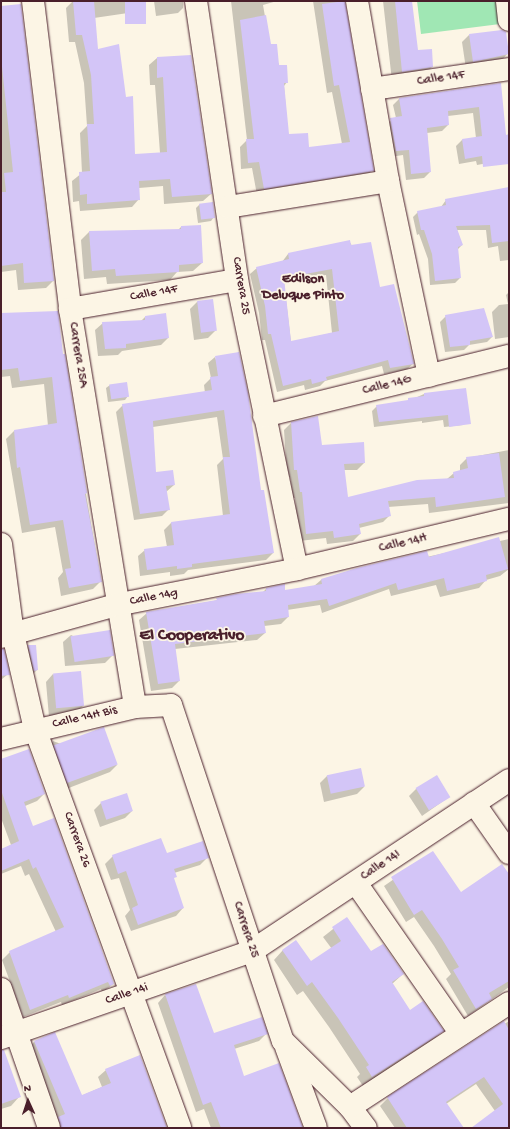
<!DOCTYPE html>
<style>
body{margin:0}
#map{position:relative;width:510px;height:1129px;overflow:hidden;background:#fcf5e5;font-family:"Gochi Hand",sans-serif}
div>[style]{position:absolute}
.green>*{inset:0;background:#a0e7b4}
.shadow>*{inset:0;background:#0003}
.building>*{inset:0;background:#d3c5f7;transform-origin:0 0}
.roads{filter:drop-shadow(0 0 1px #4a1f2b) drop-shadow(0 0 1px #4a1f2b)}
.minor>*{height:22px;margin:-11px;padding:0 11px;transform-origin:11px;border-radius:11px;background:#fcf5e5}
span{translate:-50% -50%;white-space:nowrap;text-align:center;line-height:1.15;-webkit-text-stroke:3.5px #fcf5e5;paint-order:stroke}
.street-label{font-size:13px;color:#4a1f2b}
.neighbourhood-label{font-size:14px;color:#4a1f2b;font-weight:700}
.district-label{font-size:17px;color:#4a1f2b;font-weight:700}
.frame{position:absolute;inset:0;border:2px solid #4a1f2b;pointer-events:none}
.north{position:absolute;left:8px;top:1081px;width:40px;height:40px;-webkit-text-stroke:3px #fcf5e5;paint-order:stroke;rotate:357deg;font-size:11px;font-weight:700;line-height:16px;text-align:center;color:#4a1f2b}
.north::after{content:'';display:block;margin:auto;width:14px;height:18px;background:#4a1f2b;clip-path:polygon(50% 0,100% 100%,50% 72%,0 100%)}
</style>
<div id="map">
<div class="green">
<div style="clip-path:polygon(417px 1px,505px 1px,508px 23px,421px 34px)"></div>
</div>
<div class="shadow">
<div style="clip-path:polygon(73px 1px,135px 1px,128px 13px,94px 18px,97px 50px,134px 155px,160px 153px,155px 85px,150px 85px,149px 65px,157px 58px,190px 56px,211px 194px,203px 201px,164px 204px,163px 186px,139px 188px,139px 199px,132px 207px,80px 211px,79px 201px,73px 202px,72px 181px,82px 173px,80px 133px,87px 126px,84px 83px,75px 42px,69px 42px,66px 8px)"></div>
<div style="clip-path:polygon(154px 1px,183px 1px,183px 8px,178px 13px,156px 16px)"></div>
<div style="clip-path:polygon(231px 1px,277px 1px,263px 5px,270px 45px,287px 82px,284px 86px,288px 135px,308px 148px,342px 144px,332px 92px,327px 93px,313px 1px,344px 1px,372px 170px,366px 177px,257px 195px,252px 168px,241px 169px,240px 147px,247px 140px)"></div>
<div style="clip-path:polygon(383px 1px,411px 1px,417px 51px,432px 67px,422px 77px,392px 81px)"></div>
<div style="clip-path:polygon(1px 8px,53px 281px,46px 288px,18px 290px,16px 270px,1px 272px)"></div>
<div style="clip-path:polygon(469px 35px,508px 53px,501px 61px,466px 69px,462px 42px)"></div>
<div style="clip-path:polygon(500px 84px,505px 136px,509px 135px,509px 159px,477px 165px,476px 161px,459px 164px,456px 146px,462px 140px,476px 138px,473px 113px,448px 116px,448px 125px,442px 131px,427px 133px,430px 172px,424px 178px,406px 180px,403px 155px,390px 157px,384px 125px,396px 118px,393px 105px,399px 99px)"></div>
<div style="clip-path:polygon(509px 188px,509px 260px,500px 261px,498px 246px,488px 248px,486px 230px,457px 230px,462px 245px,457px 250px,460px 278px,455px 283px,430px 285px,428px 259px,419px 234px,417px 235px,413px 217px,418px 212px,441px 207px,446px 200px)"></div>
<div style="clip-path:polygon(200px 204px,214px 217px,211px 221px,198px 223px,196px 208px)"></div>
<div style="clip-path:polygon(181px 227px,202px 263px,193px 271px,177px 272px,170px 280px,107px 284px,106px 277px,84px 279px,81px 240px,89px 232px,178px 230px)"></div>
<div style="clip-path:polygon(evenodd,349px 241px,379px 288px,413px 364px,406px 370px,384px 374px,382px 366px,325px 381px,320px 386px,305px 390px,304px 385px,277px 392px,265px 340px,262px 340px,259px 313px,250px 274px,257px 268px,282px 262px,288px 254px,349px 241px,326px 275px,332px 333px,291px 342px,284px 283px,326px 275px)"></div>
<div style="clip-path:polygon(509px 292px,509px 337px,495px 339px,492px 312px,499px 305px,508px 304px,506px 295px)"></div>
<div style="clip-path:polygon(212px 300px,216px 330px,208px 338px,194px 340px,190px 309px,197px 302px)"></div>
<div style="clip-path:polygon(1px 314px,62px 355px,101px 581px,93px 589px,61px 596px,58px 578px,63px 572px,55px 527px,22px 533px,6px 439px,14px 431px,48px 426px,44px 384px,12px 388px,10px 376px,1px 377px)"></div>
<div style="clip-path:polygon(446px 316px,492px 337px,487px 342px,469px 345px,464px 350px,445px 352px,440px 322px)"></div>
<div style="clip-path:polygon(145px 317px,168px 338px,161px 345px,122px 351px,118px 355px,98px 356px,95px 330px,103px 323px,141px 321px)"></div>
<div style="clip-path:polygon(215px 357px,260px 491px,273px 553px,266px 560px,188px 570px,184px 574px,170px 576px,170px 572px,140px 576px,138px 556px,145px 550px,167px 547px,164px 530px,171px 523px,223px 516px,217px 465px,223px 459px,217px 417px,153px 427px,155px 474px,174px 485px,166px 492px,169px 509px,162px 516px,134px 520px,116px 412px,123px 405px,205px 393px,204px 385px,211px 378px,208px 363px)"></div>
<div style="clip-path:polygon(110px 385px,128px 396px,125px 400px,108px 402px,106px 388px)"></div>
<div style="clip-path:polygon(424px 394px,463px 425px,444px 427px,443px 420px,422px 423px,422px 421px,374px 427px,372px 411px,377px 406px,406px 402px)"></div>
<div style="clip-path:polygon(291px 423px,321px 446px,364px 463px,357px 470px,344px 470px,347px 498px,447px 479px,454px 473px,460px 471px,460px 465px,467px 458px,509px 450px,509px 503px,429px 513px,428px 504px,388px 507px,390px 515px,383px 522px,359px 528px,360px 534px,353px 541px,327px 544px,326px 538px,299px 541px,295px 498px,293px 498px,290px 477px,287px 477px,284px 430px)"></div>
<div style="clip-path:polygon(509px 539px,509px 569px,500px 576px,486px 580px,479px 588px,440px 597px,436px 585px,391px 596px,389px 589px,322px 613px,320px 605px,287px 610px,288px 617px,281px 624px,264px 626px,265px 633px,257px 640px,175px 649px,179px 681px,172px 688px,151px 691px,139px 620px,147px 613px,263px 592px,266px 589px,285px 591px,314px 586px,321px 580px)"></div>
<div style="clip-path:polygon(71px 635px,113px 655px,105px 663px,65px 666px,63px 642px)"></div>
<div style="clip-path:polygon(29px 646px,37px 670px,30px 677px,22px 654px)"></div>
<div style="clip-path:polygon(1px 651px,8px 674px,1px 680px)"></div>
<div style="clip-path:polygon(53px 674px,83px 706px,76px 713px,49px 717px,46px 682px)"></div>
<div style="clip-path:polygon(53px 741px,117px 765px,110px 772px,61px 791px,46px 749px)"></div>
<div style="clip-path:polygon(1px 760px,44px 794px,37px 801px,25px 806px,32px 827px,113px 984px,102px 993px,101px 989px,62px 1005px,61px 1002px,23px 1017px,2px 960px,10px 952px,56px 932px,29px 874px,25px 876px,21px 866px,1px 874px,1px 850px,11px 845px,1px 818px)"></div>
<div style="clip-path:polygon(360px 769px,364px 787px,357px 794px,324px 802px,320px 783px,327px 776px)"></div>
<div style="clip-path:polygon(417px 788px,449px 797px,422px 816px,409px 796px)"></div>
<div style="clip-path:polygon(126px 794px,132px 811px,125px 818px,100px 827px,94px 810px,101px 803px)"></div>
<div style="clip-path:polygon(433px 852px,461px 894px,509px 875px,509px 987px,468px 1016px,446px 979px,451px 974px,434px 946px,414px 917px,406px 922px,384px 886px)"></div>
<div style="clip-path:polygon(166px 854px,208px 857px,200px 865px,174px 873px,173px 879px,183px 908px,176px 916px,131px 931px,125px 916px,130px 910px,119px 878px,111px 880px,105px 864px,113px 856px)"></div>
<div style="clip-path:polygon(347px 918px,371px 953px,403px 974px,392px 984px,410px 1011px,442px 1031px,433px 1040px,363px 1086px,357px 1077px,360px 1074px,329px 1027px,303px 991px,297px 995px,274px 960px,283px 950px,310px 963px,332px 949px,323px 937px)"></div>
<div style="clip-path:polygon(165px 995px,213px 1034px,266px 1034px,259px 1041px,234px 1049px,243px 1077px,302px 1128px,211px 1128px,204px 1109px,196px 1112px,158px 1003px)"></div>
<div style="clip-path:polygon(509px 1021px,509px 1128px,473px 1128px,495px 1111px,476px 1084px,446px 1104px,463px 1128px,395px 1128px,380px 1106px,388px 1098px)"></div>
<div style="clip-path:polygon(54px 1034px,81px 1096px,102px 1087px,98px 1077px,106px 1070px,166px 1128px,52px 1128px,27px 1049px,34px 1042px)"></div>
<div style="clip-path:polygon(1px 1052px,19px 1097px,11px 1106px,1px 1109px)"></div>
</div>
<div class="building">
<div style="clip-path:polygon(73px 1px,94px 1px,98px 49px,119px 44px,126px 97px,133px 96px,135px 154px,167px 152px,163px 77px,157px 78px,157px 57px,191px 55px,212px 194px,172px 197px,170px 179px,139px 181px,140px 200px,87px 204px,87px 194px,80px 195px,79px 172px,90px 171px,87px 124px,94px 124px,91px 75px,82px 35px,76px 35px)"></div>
<div style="left:125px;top:1px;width:21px;height:23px"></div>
<div style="clip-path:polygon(345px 1px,374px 171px,264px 189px,259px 162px,248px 163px,246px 139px,254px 139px,240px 20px,266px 15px,271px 44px,277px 44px,279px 65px,287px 65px,288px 83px,284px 83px,289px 134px,308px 133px,309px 147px,350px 142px,339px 85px,334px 86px,322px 4px)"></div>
<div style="clip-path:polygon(395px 1px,412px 1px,418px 50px,432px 49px,433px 67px,402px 72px)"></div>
<div style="clip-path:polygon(21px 4px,54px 281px,24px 283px,23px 263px,1px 266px,1px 192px,6px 192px,4px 173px,13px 172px,1px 57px,1px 6px)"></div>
<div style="clip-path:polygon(502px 30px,506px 32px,509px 54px,473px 62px,469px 34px)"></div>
<div style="clip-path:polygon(501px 83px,506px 135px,509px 134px,509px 164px,483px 167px,482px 156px,465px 159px,462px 139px,482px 136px,479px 107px,448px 111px,449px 125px,427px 128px,431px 172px,411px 174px,409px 150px,396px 151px,390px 118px,402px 116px,399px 98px)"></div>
<div style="clip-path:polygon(509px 187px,509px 241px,492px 243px,490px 225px,456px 226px,463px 245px,458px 247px,461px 278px,435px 281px,432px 254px,424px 230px,421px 230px,417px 211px,446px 205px,445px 199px)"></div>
<div style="left:213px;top:202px;width:16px;height:14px;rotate:83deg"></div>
<div style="clip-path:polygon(201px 225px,203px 263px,179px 265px,179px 272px,116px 276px,115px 269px,92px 271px,89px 231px,181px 229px,181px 226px)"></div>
<div style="clip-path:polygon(evenodd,350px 240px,351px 245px,371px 242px,380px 287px,394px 284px,414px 364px,390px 368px,388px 360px,326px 377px,327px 380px,312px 384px,311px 379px,283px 386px,271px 334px,268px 334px,265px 306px,256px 267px,289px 259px,288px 253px,350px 240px,332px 269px,339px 331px,291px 341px,284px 278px,332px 269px)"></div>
<div style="left:213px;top:299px;width:32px;height:16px;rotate:83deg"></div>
<div style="clip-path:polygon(484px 308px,493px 337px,470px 341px,470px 345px,450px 347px,445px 315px)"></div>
<div style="clip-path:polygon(58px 311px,63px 354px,65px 354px,87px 493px,85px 494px,102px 582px,69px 588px,65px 569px,71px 568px,63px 520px,30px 525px,20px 467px,17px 468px,14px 430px,57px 423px,52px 377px,20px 381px,18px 368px,1px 370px,1px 313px)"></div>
<div style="clip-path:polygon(166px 313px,169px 338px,126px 344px,126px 348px,105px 349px,102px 322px,145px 320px,145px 316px)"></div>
<div style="clip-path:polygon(239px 352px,248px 393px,261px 490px,264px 490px,274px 553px,192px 564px,192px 567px,177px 569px,177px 566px,147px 570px,144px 549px,174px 545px,171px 522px,230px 514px,223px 457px,230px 457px,224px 410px,153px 421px,156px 472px,173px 470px,175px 485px,166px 486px,170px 510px,140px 514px,122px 404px,212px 390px,210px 377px,218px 376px,215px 356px)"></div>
<div style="left:127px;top:382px;width:15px;height:18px;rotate:82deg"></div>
<div style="clip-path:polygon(466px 388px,471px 424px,449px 427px,448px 415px,379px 422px,376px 405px,408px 400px,408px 398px,424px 396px,424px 393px)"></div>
<div style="clip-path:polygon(318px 416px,322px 445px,364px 442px,365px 463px,344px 464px,348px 497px,417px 480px,454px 478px,453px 472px,468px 468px,466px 457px,499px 453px,505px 497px,436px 507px,435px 497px,388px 501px,391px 516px,359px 524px,361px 534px,334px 538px,333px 531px,306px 534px,302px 492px,300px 492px,297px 470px,294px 470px,291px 422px)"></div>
<div style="clip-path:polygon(499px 537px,508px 569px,486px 575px,487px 581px,447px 591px,444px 578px,398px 590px,396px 583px,329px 606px,327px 599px,288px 605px,289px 617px,264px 621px,266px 633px,175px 644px,180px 681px,158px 684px,146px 612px,217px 600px,216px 598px,236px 594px,266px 591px,266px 588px,285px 584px,285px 590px,322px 584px,321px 579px,357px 568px,427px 551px,429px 557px)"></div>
<div style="left:110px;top:630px;width:26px;height:40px;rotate:81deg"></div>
<div style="clip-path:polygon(28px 645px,36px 645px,38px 670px,34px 671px)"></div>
<div style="clip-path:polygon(1px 649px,4px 649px,10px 675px,1px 676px)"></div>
<div style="left:81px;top:671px;width:35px;height:28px;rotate:85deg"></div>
<div style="left:104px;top:727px;width:40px;height:54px;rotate:70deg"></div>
<div style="clip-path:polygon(29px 749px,45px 794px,24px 802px,33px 826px,54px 818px,114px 984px,110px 986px,108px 982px,69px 998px,68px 995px,30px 1010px,9px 951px,64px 927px,36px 867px,33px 869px,29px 859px,1px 871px,1px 849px,19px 841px,1px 790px,1px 759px)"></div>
<div style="left:361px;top:768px;width:19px;height:35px;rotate:78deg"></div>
<div style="left:437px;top:775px;width:26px;height:25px;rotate:59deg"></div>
<div style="left:127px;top:793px;width:19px;height:28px;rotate:72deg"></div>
<div style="clip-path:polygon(161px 838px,167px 853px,203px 841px,209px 858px,174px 869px,177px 877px,174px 878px,184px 908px,138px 925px,132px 908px,138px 905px,126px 871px,118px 874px,112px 855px)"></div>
<div style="clip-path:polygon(433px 851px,461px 892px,502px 864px,509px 874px,509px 981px,489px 993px,492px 999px,476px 1009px,453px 970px,459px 967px,442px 939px,422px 910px,414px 915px,391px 877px)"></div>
<div style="clip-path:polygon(347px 917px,371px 951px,383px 944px,404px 974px,392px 982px,410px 1010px,423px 1001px,444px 1031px,372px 1077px,366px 1067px,369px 1065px,338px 1018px,312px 982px,307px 986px,282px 950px,296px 940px,311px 961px,341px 941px,332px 927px)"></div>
<div style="clip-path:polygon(196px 984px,214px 1033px,262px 1017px,268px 1034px,234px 1045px,244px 1076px,279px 1063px,303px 1128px,221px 1128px,211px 1102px,203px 1105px,165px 994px)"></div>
<div style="clip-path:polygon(504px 1021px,509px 1030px,509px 1128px,471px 1128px,503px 1104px,484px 1077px,446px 1102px,464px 1128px,407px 1128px,387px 1097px)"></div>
<div style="clip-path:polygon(55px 1032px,82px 1095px,111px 1083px,105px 1069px,140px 1055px,167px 1128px,61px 1128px,58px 1117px,65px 1114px,34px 1041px)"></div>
<div style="clip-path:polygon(1px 1050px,4px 1050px,21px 1097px,1px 1104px)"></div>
</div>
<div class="roads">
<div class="minor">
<div style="left:33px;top:1px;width:310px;rotate:83.1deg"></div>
<div style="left:70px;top:309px;width:403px;rotate:80.7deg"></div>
<div style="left:196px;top:1px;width:282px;rotate:81.6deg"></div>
<div style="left:237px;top:280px;width:295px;rotate:78.3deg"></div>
<div style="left:357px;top:1px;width:183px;rotate:80.2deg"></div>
<div style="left:388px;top:181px;width:199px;rotate:78.1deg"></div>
<div style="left:507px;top:1px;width:19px;rotate:84deg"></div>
<div style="left:372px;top:89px;width:138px;rotate:-8.3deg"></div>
<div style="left:228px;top:207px;width:162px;rotate:-9.2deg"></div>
<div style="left:70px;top:309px;width:169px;rotate:-9.9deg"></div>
<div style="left:264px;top:416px;width:252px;rotate:-13.8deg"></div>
<div style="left:1px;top:544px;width:91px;rotate:82.4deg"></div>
<div style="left:13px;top:634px;width:98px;rotate:77deg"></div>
<div style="left:35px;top:729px;width:425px;rotate:70deg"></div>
<div style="left:1px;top:637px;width:119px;rotate:-15.5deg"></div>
<div style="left:116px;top:605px;width:185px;rotate:-11.2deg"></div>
<div style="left:297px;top:569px;width:218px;rotate:-13.3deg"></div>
<div style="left:1px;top:739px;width:138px;rotate:-13.4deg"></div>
<div style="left:135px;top:707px;width:36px;rotate:-3deg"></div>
<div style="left:171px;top:705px;width:354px;rotate:71.6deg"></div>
<div style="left:283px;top:1041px;width:94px;rotate:44.6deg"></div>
<div style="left:350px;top:1107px;width:26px;rotate:53deg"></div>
<div style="left:474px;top:803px;width:61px;rotate:55deg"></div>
<div style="left:356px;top:883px;width:184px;rotate:55.2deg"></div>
<div style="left:1px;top:989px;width:147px;rotate:70.9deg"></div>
<div style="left:1px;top:1038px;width:266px;rotate:-19.1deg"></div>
<div style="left:252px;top:951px;width:309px;rotate:-33.6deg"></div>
<div style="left:286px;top:1047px;width:86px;rotate:69.7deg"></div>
<div style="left:350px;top:1107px;width:190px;rotate:-33.2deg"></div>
</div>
</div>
<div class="street-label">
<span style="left:441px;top:79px;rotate:-9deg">Calle 14F</span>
<span style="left:240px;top:286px;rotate:80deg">Carrera 25</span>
<span style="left:154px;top:294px;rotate:-10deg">Calle 14F</span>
<span style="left:77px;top:355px;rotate:81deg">Carrera 25A</span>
<span style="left:387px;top:386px;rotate:-14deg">Calle 14G</span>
<span style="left:403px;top:544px;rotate:-13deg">Calle 14H</span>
<span style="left:154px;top:598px;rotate:-11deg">Calle 14g</span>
<span style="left:85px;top:718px;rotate:-13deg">Calle 14H Bis</span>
<span style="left:76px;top:840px;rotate:70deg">Carrera 26</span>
<span style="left:381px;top:866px;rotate:-34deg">Calle 14I</span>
<span style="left:245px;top:930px;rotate:72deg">Carrera 25</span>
<span style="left:127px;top:995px;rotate:-19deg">Calle 14i</span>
</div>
<div class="neighbourhood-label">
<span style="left:303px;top:288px">Edilson<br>Deluque Pinto</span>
</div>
<div class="district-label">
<span style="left:192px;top:637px">El Cooperativo</span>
</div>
<div class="frame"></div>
<div class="north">N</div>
</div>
